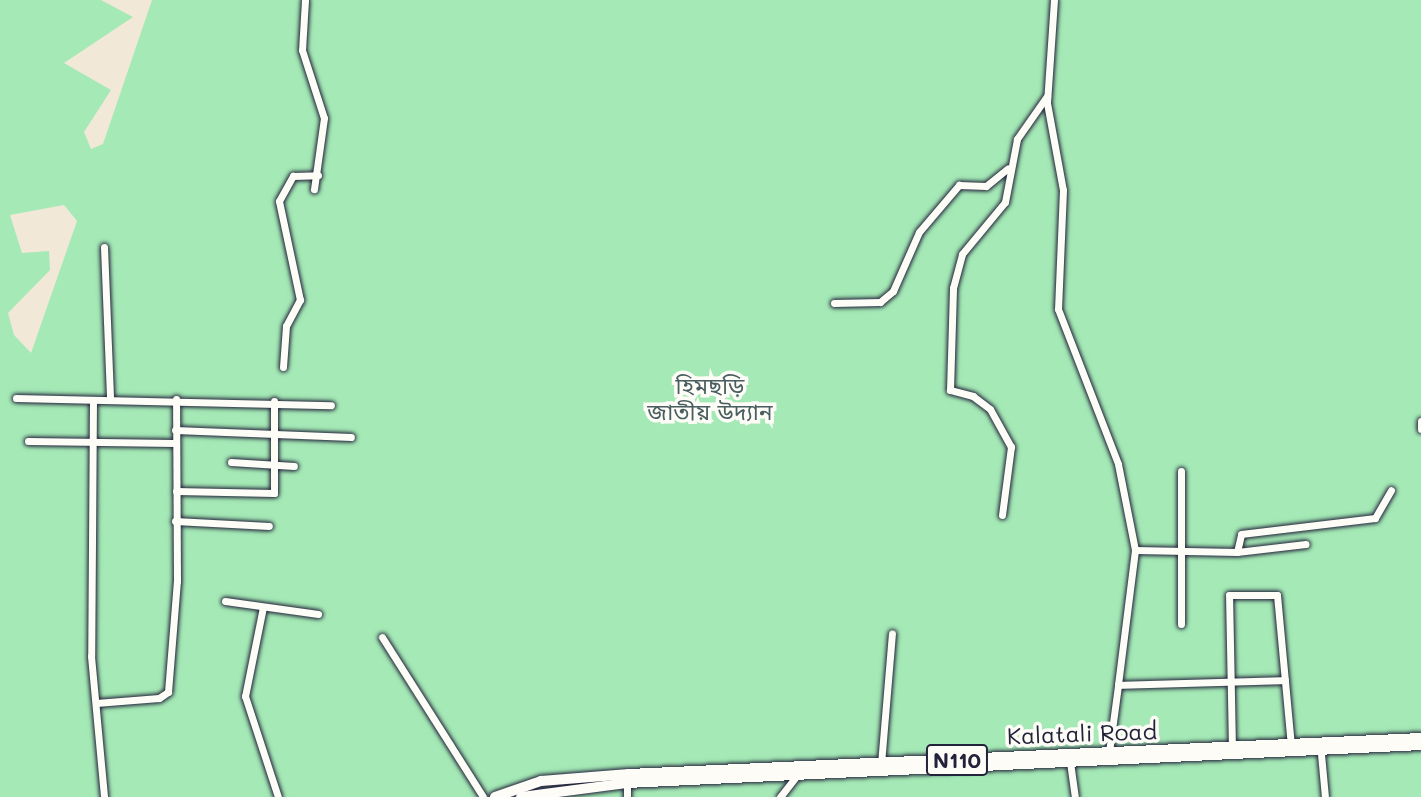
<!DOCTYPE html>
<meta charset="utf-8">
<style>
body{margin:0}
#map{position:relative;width:1421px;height:797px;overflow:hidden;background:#f2e8d7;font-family:Mali,"Noto Sans Bengali",sans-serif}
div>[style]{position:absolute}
.green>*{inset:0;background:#a5eab6}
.roads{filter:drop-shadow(0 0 2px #22223b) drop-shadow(0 0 2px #22223b)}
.minor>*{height:7px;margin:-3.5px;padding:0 3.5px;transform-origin:3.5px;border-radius:3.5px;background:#fdfcf7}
.highway>*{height:10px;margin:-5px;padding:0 5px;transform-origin:5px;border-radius:5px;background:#fdfcf7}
span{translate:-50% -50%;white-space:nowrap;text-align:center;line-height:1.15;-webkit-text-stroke:7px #fdfcf7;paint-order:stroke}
.shield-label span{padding:2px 5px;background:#fdfcf7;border:2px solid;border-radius:5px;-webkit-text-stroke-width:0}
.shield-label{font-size:21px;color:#22223b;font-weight:700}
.park-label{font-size:23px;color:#495e60}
.street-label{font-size:23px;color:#22223b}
</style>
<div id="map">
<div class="green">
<div style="clip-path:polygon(evenodd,0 0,101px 0,133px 17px,64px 63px,111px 90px,84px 132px,91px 149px,103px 144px,152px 0,1421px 0,1421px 797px,0 797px,0 0,64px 205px,77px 221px,31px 353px,14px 335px,8px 313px,50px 270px,49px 251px,22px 253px,10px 215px,64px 205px)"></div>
</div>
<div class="roads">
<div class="minor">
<div style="left:305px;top:0;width:50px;rotate:93.4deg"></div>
<div style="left:302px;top:50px;width:71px;rotate:72.1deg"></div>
<div style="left:324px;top:118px;width:72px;rotate:98deg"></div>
<div style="left:1054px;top:0;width:103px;rotate:93.9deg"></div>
<div style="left:1047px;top:103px;width:88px;rotate:79.6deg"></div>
<div style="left:1063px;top:190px;width:119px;rotate:92.4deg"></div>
<div style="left:1058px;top:309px;width:166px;rotate:68.8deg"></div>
<div style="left:1118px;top:464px;width:88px;rotate:78.8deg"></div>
<div style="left:1135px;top:550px;width:136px;rotate:97.2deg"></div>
<div style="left:104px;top:247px;width:152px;rotate:87.7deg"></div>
<div style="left:834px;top:303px;width:46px;rotate:-1.2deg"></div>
<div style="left:880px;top:302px;width:17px;rotate:-40deg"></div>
<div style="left:893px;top:291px;width:64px;rotate:-66.2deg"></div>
<div style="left:919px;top:232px;width:62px;rotate:-49.6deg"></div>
<div style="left:959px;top:185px;width:27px;rotate:2deg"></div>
<div style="left:986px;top:186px;width:28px;rotate:-39deg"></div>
<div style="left:283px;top:367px;width:41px;rotate:-85.8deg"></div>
<div style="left:286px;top:326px;width:30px;rotate:-62deg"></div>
<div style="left:300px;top:300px;width:101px;rotate:-102deg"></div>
<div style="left:279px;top:201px;width:29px;rotate:-61deg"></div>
<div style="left:293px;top:176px;width:25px;rotate:-2deg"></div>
<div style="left:16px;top:398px;width:315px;rotate:1.3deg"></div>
<div style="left:93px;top:400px;width:256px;rotate:90.4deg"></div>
<div style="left:91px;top:656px;width:142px;rotate:84.7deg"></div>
<div style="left:1421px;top:421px;width:8px;rotate:90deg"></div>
<div style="left:175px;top:430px;width:176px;rotate:2.3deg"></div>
<div style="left:28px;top:441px;width:147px;rotate:0.8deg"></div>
<div style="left:231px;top:462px;width:63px;rotate:3.6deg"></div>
<div style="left:1181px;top:471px;width:153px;rotate:90deg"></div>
<div style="left:176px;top:491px;width:98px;rotate:1.2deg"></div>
<div style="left:274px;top:493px;width:92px;rotate:-90deg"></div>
<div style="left:1002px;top:515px;width:69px;rotate:-82.5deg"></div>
<div style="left:1011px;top:447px;width:43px;rotate:-118.9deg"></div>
<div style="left:990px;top:409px;width:21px;rotate:-143deg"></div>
<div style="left:973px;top:396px;width:24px;rotate:-165deg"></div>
<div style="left:950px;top:390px;width:102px;rotate:-88.3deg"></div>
<div style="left:953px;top:288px;width:35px;rotate:-75deg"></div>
<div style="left:962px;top:254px;width:67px;rotate:-50.4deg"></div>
<div style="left:1005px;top:202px;width:64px;rotate:-79.2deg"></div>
<div style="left:1017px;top:139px;width:52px;rotate:-55.1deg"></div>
<div style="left:175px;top:521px;width:94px;rotate:3deg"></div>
<div style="left:1135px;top:550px;width:102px;rotate:1.1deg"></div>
<div style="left:1237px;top:552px;width:69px;rotate:-6.6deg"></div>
<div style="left:1237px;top:552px;width:18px;rotate:-77deg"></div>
<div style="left:1241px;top:534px;width:135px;rotate:-6.8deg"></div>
<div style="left:1375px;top:518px;width:32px;rotate:-60deg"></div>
<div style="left:225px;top:601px;width:94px;rotate:8deg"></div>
<div style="left:263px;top:607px;width:91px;rotate:101.4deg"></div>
<div style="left:245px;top:696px;width:106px;rotate:71.9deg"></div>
<div style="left:382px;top:637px;width:189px;rotate:57.7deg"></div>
<div style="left:96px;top:703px;width:63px;rotate:-4.5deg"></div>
<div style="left:159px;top:698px;width:11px;rotate:-34deg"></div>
<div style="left:168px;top:692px;width:111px;rotate:-85.4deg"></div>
<div style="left:177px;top:581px;width:182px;rotate:-90.3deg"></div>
<div style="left:1232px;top:749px;width:154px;rotate:-91.1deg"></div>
<div style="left:1229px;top:595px;width:48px"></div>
<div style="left:1277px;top:595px;width:151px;rotate:84.7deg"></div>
<div style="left:1109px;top:752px;width:68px;rotate:-82.3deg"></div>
<div style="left:1118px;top:685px;width:167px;rotate:-1.7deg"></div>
<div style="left:1321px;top:754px;width:43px;rotate:84.7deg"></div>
<div style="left:1070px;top:762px;width:35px;rotate:82deg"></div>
<div style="left:881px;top:764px;width:131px;rotate:-85.2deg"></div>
<div style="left:627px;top:797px;width:14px;rotate:-90deg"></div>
<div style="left:780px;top:797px;width:24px;rotate:-52deg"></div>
</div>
<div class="highway">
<div style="left:495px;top:797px;width:49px;rotate:-19.2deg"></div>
<div style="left:541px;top:781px;width:88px;rotate:-4.5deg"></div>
<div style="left:629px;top:774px;width:793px;rotate:-2.6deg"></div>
<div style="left:521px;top:797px;width:107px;rotate:-7.5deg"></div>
<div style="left:627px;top:783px;width:795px;rotate:-2.74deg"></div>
</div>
</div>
<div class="shield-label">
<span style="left:957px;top:760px">N110</span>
</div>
<div class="park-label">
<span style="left:710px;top:398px">হিমছড়ি<br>জাতীয় উদ্যান</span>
</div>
<div class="street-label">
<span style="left:1082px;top:733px;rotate:-2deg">Kalatali Road</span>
</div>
</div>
